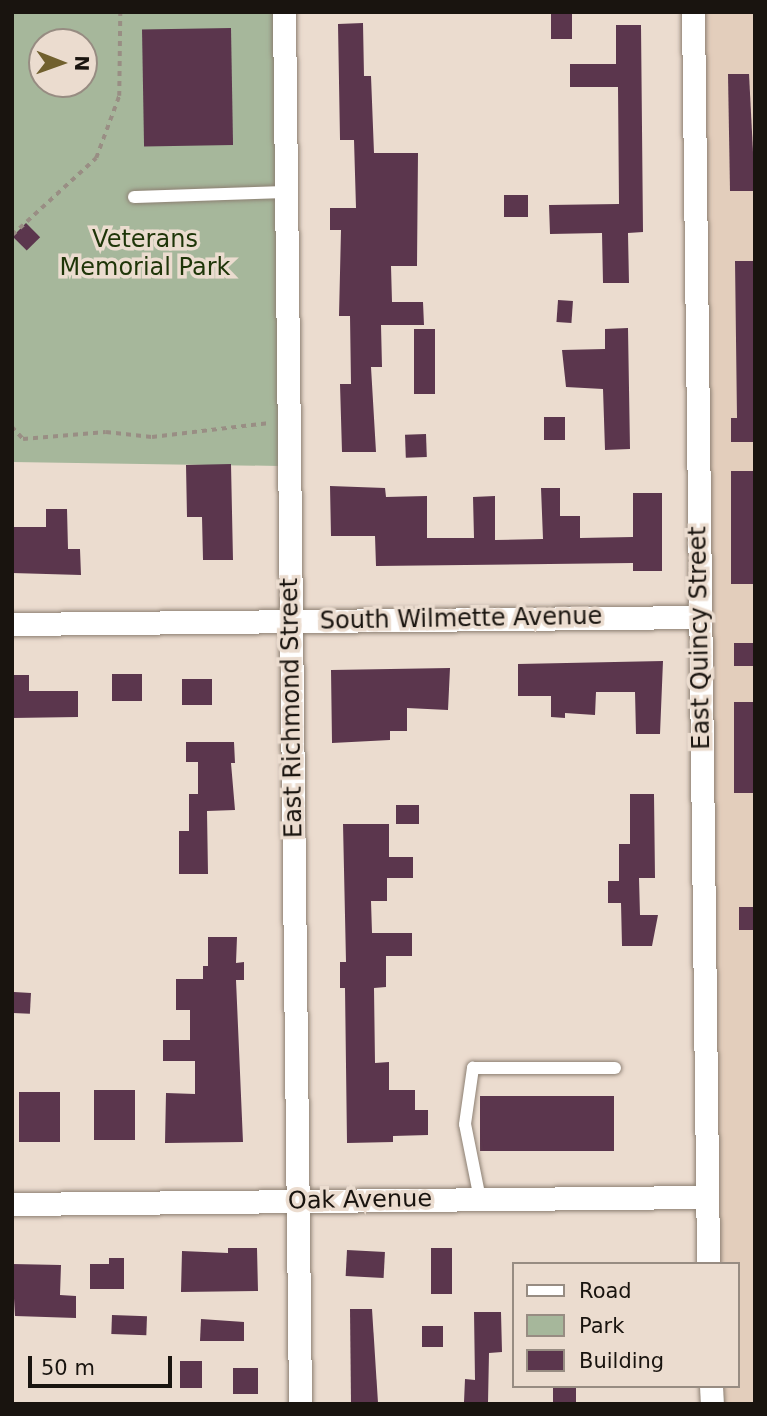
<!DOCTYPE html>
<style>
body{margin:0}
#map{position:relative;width:767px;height:1416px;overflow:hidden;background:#ebdccf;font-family:"DejaVu Sans",sans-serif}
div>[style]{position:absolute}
.built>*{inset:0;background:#e3cebc}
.green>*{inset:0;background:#a6b79b}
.building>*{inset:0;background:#5b364d;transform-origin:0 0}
.path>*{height:3.5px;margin-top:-1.75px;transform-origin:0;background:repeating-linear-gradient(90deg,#998e84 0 5px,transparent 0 10px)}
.roads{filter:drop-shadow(0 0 2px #8c7f72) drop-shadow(0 0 2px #8c7f72)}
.service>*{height:12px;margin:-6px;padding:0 6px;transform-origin:6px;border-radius:6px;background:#fff}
.minor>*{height:23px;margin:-11.5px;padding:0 11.5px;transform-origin:11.5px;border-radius:11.5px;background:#fff}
span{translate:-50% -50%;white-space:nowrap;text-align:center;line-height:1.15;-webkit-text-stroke:7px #ebdccf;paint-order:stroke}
.park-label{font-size:24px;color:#1e3508}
.street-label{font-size:24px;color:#19140f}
.frame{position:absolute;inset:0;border:14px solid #19140f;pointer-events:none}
.legend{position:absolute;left:512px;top:1262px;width:228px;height:126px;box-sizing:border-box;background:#ebdccf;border:2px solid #978c82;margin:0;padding:9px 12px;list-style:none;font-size:21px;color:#19140f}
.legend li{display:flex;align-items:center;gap:14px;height:35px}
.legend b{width:35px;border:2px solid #978c82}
.north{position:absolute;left:28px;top:28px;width:70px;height:70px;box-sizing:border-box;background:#ebdccf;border:2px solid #978c82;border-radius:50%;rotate:91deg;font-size:19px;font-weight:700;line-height:28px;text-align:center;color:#19140f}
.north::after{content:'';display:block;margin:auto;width:24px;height:32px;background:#71602e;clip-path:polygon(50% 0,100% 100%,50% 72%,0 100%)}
.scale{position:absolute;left:28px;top:1356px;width:144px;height:32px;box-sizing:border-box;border:4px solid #19140f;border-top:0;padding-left:9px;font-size:21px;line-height:24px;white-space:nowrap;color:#19140f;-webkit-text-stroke:5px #ebdccf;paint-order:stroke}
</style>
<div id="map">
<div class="built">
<div style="clip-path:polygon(700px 12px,755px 12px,755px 1404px,723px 1404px,722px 1386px,737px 1386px,737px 1264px,719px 1264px)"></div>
</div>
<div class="green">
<div style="clip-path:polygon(evenodd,12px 12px,276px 12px,280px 466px,12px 462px,12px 12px,42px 42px,84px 42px,84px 84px,42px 84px,42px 42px)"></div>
</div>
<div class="building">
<div style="left:551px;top:12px;width:21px;height:27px"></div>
<div style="clip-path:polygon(363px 23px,364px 76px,371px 76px,374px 153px,418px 153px,417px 266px,391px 266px,392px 302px,423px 302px,424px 325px,381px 325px,382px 367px,371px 367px,376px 452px,342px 452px,340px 384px,351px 384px,350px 316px,339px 316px,341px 230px,330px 230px,330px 208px,356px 208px,354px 140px,340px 140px,338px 24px)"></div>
<div style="clip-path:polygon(616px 25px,641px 25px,643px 232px,628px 233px,629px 283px,603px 283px,602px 233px,550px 234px,549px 205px,619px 204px,618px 87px,570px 87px,570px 64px,616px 64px)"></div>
<div style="left:231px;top:28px;width:117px;height:89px;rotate:89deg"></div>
<div style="clip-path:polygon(728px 74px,749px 74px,755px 191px,730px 191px)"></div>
<div style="left:504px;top:195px;width:24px;height:22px"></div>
<div style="left:26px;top:223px;width:20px;height:19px;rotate:45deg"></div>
<div style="clip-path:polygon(735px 261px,755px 261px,755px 442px,731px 442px,731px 418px,737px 418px)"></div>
<div style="left:558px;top:300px;width:15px;height:22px;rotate:4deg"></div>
<div style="clip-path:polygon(628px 328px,630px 449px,605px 450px,603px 389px,566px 387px,562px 350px,605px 349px,605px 329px)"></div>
<div style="left:414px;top:329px;width:21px;height:65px"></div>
<div style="left:565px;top:417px;width:23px;height:21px;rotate:90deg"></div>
<div style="left:426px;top:434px;width:23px;height:21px;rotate:88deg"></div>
<div style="clip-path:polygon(231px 464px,233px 560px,203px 560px,202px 517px,187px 517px,186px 465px)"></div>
<div style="left:731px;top:471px;width:24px;height:113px"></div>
<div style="clip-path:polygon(330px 486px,385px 488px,386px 497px,427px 496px,427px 538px,474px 538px,473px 497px,495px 496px,495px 540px,543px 539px,541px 488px,560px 488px,560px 516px,580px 516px,580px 538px,633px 537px,633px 493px,662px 493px,662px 571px,633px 571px,633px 563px,376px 566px,375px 536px,331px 536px)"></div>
<div style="clip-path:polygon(46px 509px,67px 509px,68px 549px,80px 549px,81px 575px,12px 573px,12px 527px,46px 527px)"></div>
<div style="left:734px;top:643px;width:21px;height:23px"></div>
<div style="clip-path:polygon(663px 661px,660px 734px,636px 734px,635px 692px,596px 692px,595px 715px,565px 713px,565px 718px,551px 717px,551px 696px,518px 696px,518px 664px)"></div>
<div style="clip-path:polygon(450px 668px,448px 710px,407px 708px,407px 731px,390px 731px,390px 740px,332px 743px,331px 670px)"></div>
<div style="left:142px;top:674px;width:27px;height:30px;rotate:90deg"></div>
<div style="clip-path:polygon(12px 675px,29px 675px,29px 691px,78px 691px,78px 717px,12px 718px)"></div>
<div style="left:182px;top:679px;width:30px;height:26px"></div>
<div style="left:755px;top:702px;width:91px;height:21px;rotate:90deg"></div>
<div style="clip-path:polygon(186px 742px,234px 742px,235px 763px,231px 763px,235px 810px,207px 811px,208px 874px,179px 874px,179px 831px,189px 831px,189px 794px,198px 794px,198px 762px,186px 762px)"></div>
<div style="clip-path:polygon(630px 794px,654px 794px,655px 878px,639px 878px,640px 915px,658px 915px,652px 946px,622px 946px,621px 903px,608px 903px,608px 881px,619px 881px,619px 844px,630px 844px)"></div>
<div style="left:396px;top:805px;width:23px;height:19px"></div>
<div style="clip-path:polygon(343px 824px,389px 824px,389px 857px,413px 857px,413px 878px,387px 878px,387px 901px,371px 901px,372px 933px,412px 933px,412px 956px,386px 956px,386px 987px,374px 988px,375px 1063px,389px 1062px,389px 1090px,415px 1090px,415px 1110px,428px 1110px,428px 1135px,393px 1136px,393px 1142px,347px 1143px,345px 988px,340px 988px,340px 962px,346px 962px)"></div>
<div style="left:739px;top:907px;width:16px;height:23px"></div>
<div style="clip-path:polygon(208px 937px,237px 937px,236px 963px,244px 962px,244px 980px,236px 980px,243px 1142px,165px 1143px,166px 1093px,195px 1094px,195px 1061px,163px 1061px,163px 1040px,190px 1040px,190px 1010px,176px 1010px,176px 979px,203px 979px,203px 966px,208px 966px)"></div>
<div style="left:14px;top:992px;width:17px;height:21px;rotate:3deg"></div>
<div style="left:94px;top:1090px;width:41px;height:50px"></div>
<div style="left:19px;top:1092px;width:41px;height:50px"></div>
<div style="left:614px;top:1096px;width:55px;height:134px;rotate:90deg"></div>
<div style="clip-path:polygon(228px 1248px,257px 1248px,258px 1291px,181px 1292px,182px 1251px,228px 1253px)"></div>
<div style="left:431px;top:1248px;width:21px;height:46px"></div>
<div style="left:347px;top:1250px;width:38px;height:26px;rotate:3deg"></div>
<div style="clip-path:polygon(109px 1258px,124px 1258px,124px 1289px,90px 1289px,90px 1264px,109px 1264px)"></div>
<div style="clip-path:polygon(12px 1264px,61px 1265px,60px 1295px,76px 1296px,76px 1318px,15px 1316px)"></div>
<div style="clip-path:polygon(350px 1309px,372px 1309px,378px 1403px,351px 1403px)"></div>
<div style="clip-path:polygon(474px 1312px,501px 1312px,502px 1352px,489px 1353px,488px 1403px,464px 1402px,465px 1379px,475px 1380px)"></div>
<div style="left:112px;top:1315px;width:35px;height:19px;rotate:2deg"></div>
<div style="clip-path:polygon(201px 1319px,244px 1322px,244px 1341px,200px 1341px)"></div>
<div style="left:422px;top:1326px;width:21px;height:21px"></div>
<div style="left:180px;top:1361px;width:22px;height:27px"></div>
<div style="left:233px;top:1368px;width:25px;height:26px"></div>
<div style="left:553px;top:1386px;width:23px;height:18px"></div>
</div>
<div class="path">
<div style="left:12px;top:235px;width:114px;rotate:-42.5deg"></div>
<div style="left:96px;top:158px;width:66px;rotate:-69.6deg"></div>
<div style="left:119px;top:96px;width:84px;rotate:-89.3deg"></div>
<div style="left:12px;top:427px;width:16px;rotate:47deg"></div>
<div style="left:23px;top:439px;width:83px;rotate:-4.8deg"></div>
<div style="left:106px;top:432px;width:46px;rotate:6.2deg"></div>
<div style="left:152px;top:437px;width:119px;rotate:-6.8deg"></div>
</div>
<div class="roads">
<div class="service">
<div style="left:134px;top:197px;width:152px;rotate:-1.9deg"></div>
<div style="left:480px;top:1199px;width:76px;rotate:-101.3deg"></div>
<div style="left:465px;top:1124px;width:57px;rotate:-81.9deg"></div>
<div style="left:473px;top:1068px;width:142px"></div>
</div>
<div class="minor">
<div style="left:284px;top:12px;width:1392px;rotate:89.34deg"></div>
<div style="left:693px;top:12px;width:1252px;rotate:89.31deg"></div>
<div style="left:12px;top:624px;width:688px;rotate:-0.58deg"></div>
<div style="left:12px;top:1204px;width:695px;rotate:-0.58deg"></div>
<div style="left:711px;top:1386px;width:18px;rotate:87deg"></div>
</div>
</div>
<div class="park-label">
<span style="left:145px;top:254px">Veterans<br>Memorial Park</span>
</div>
<div class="street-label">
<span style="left:461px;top:619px;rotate:-1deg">South Wilmette Avenue</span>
<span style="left:700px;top:638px;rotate:-91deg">East Quincy Street</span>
<span style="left:292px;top:708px;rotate:-91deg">East Richmond Street</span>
<span style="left:360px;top:1200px;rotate:-1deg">Oak Avenue</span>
</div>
<div class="frame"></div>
<ul class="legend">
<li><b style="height:9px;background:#fff"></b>Road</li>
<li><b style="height:19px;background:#a6b79b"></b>Park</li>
<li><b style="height:19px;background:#5b364d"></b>Building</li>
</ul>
<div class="north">N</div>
<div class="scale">50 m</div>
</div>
